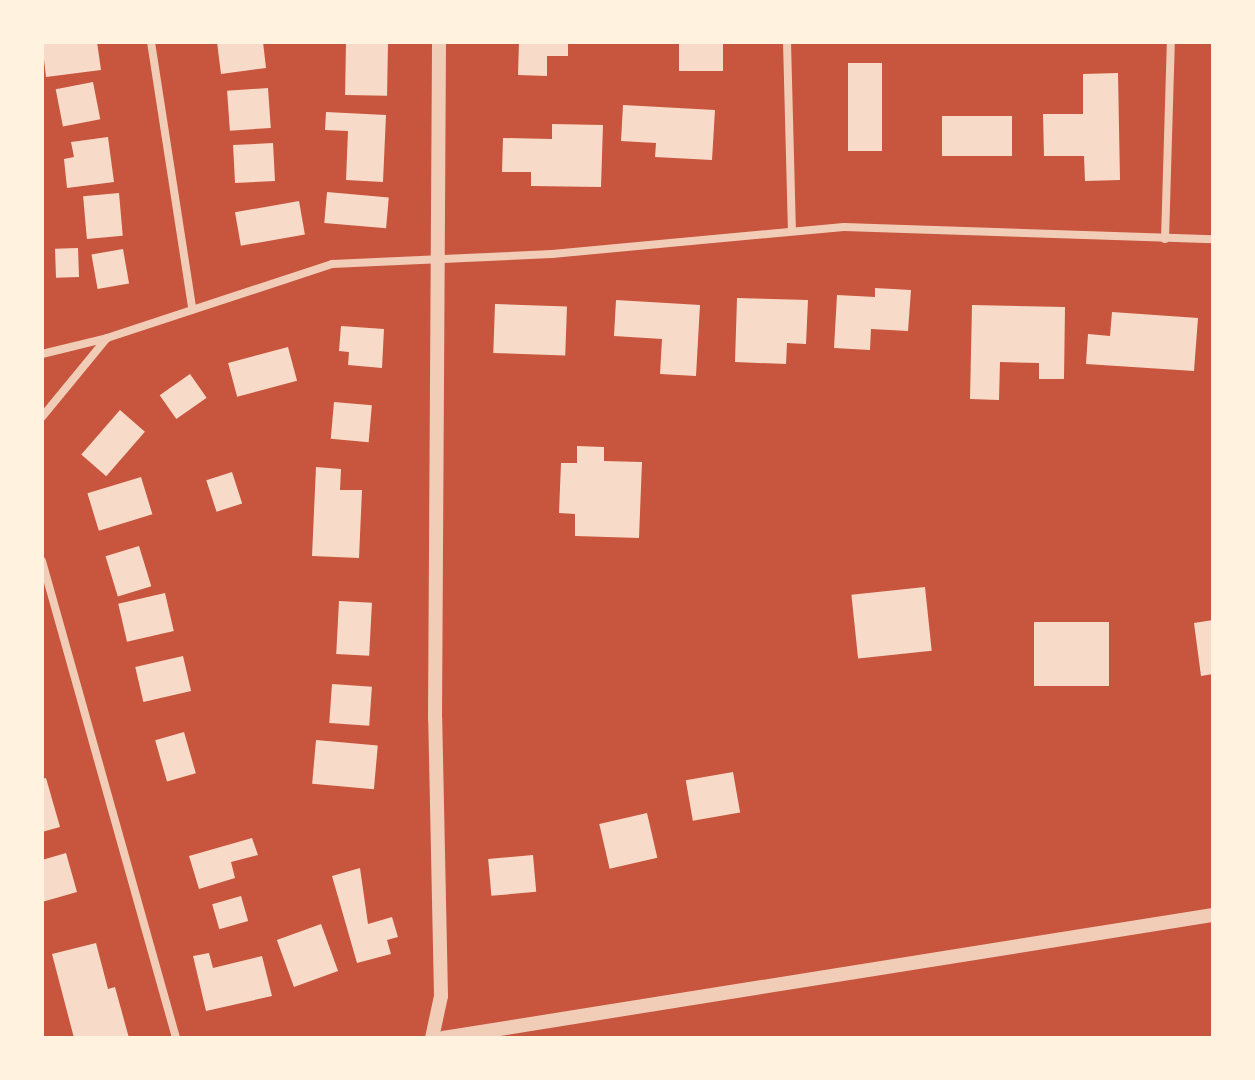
<!DOCTYPE html>
<style>
body{margin:0}
#map{position:relative;width:1255px;height:1080px;overflow:hidden;background:#c8553d;font-family:Signika,sans-serif}
div>[style]{position:absolute}
.building>*{inset:0;background:#f7dbc8;transform-origin:0 0}
.minor>*{height:8px;margin:-4px;padding:0 4px;transform-origin:4px;border-radius:4px;background:#f1ccb7}
.tertiary>*{height:14px;margin:-7px;padding:0 7px;transform-origin:7px;border-radius:7px;background:#f1ccb7}
span{translate:-50% -50%;white-space:nowrap;text-align:center;line-height:1.15;-webkit-text-stroke:6px #fff3e0;paint-order:stroke}
.frame{position:absolute;inset:0;border:44px solid #fff3e0;pointer-events:none}
</style>
<div id="map">
<div class="building">
<div style="clip-path:polygon(42px 42px,97px 42px,101px 70px,46px 77px)"></div>
<div style="clip-path:polygon(217px 42px,263px 42px,266px 68px,221px 74px)"></div>
<div style="left:346px;top:42px;width:42px;height:53px;rotate:1deg"></div>
<div style="clip-path:polygon(519px 42px,568px 42px,568px 56px,547px 56px,547px 76px,518px 75px)"></div>
<div style="left:679px;top:42px;width:44px;height:29px"></div>
<div style="left:848px;top:63px;width:34px;height:88px"></div>
<div style="clip-path:polygon(1118px 73px,1120px 180px,1085px 181px,1084px 156px,1044px 156px,1043px 114px,1083px 114px,1083px 74px)"></div>
<div style="left:93px;top:82px;width:38px;height:38px;rotate:79deg"></div>
<div style="left:268px;top:88px;width:40px;height:41px;rotate:86deg"></div>
<div style="clip-path:polygon(623px 105px,715px 110px,712px 160px,655px 157px,656px 143px,621px 141px)"></div>
<div style="clip-path:polygon(326px 112px,386px 115px,383px 182px,346px 180px,348px 131px,325px 130px)"></div>
<div style="left:942px;top:116px;width:70px;height:40px"></div>
<div style="clip-path:polygon(552px 124px,603px 125px,601px 187px,531px 186px,531px 172px,502px 172px,503px 138px,552px 139px)"></div>
<div style="clip-path:polygon(108px 137px,114px 182px,67px 188px,64px 159px,74px 157px,71px 142px)"></div>
<div style="left:273px;top:143px;width:38px;height:40px;rotate:87deg"></div>
<div style="left:327px;top:192px;width:62px;height:31px;rotate:5deg"></div>
<div style="left:119px;top:193px;width:43px;height:36px;rotate:85deg"></div>
<div style="left:299px;top:201px;width:34px;height:65px;rotate:80deg"></div>
<div style="left:78px;top:248px;width:29px;height:23px;rotate:88deg"></div>
<div style="left:123px;top:249px;width:35px;height:32px;rotate:80deg"></div>
<div style="clip-path:polygon(875px 288px,911px 290px,908px 331px,871px 329px,870px 350px,834px 348px,837px 295px,875px 297px)"></div>
<div style="clip-path:polygon(737px 298px,808px 300px,806px 344px,787px 343px,786px 364px,735px 362px)"></div>
<div style="clip-path:polygon(616px 300px,700px 305px,696px 376px,660px 374px,662px 339px,614px 336px)"></div>
<div style="left:495px;top:304px;width:72px;height:49px;rotate:2deg"></div>
<div style="clip-path:polygon(972px 305px,1065px 307px,1064px 379px,1039px 379px,1039px 363px,1000px 362px,999px 400px,970px 399px)"></div>
<div style="clip-path:polygon(1112px 312px,1198px 318px,1194px 371px,1086px 364px,1088px 334px,1110px 336px)"></div>
<div style="clip-path:polygon(341px 326px,384px 329px,382px 368px,348px 365px,349px 352px,339px 351px)"></div>
<div style="left:288px;top:347px;width:35px;height:62px;rotate:75deg"></div>
<div style="left:190px;top:374px;width:29px;height:37px;rotate:55deg"></div>
<div style="left:334px;top:402px;width:38px;height:37px;rotate:5deg"></div>
<div style="left:120px;top:410px;width:33px;height:59px;rotate:41deg"></div>
<div style="clip-path:polygon(577px 446px,604px 447px,604px 461px,642px 462px,639px 538px,575px 536px,575px 514px,559px 513px,561px 463px,577px 463px)"></div>
<div style="clip-path:polygon(316px 467px,341px 469px,340px 490px,362px 490px,359px 558px,312px 556px)"></div>
<div style="left:232px;top:472px;width:33px;height:27px;rotate:72deg"></div>
<div style="left:141px;top:477px;width:39px;height:56px;rotate:73deg"></div>
<div style="left:139px;top:546px;width:42px;height:35px;rotate:73deg"></div>
<div style="left:925px;top:587px;width:64px;height:74px;rotate:84deg"></div>
<div style="left:165px;top:593px;width:39px;height:48px;rotate:77deg"></div>
<div style="left:339px;top:601px;width:33px;height:53px;rotate:3deg"></div>
<div style="clip-path:polygon(1213px 620px,1213px 674px,1201px 676px,1194px 623px)"></div>
<div style="left:1034px;top:622px;width:75px;height:64px"></div>
<div style="left:183px;top:656px;width:36px;height:49px;rotate:77deg"></div>
<div style="left:332px;top:684px;width:40px;height:39px;rotate:4deg"></div>
<div style="left:184px;top:732px;width:43px;height:30px;rotate:74deg"></div>
<div style="left:316px;top:740px;width:62px;height:44px;rotate:5deg"></div>
<div style="left:733px;top:772px;width:41px;height:48px;rotate:80deg"></div>
<div style="clip-path:polygon(46px 778px,60px 827px,42px 832px,42px 779px)"></div>
<div style="left:647px;top:813px;width:46px;height:49px;rotate:77deg"></div>
<div style="clip-path:polygon(252px 838px,258px 855px,231px 862px,235px 878px,199px 889px,189px 856px)"></div>
<div style="clip-path:polygon(66px 853px,77px 892px,42px 902px,42px 860px)"></div>
<div style="left:533px;top:855px;width:37px;height:45px;rotate:85deg"></div>
<div style="clip-path:polygon(360px 868px,368px 924px,392px 917px,398px 937px,387px 940px,391px 954px,357px 963px,332px 876px)"></div>
<div style="left:241px;top:896px;width:26px;height:30px;rotate:74deg"></div>
<div style="left:321px;top:924px;width:50px;height:47px;rotate:70deg"></div>
<div style="clip-path:polygon(96px 943px,108px 989px,115px 987px,129px 1038px,74px 1038px,52px 954px)"></div>
<div style="clip-path:polygon(209px 953px,213px 968px,262px 956px,272px 996px,206px 1011px,193px 956px)"></div>
</div>
<div class="minor">
<div style="left:151px;top:42px;width:269px;rotate:81.2deg"></div>
<div style="left:787px;top:42px;width:189px;rotate:88.5deg"></div>
<div style="left:1165px;top:239px;width:197px;rotate:-88.3deg"></div>
<div style="left:42px;top:354px;width:67px;rotate:-13.8deg"></div>
<div style="left:42px;top:417px;width:102px;rotate:-50.6deg"></div>
<div style="left:107px;top:338px;width:237px;rotate:-18.2deg"></div>
<div style="left:332px;top:264px;width:220px;rotate:-2.6deg"></div>
<div style="left:552px;top:254px;width:293px;rotate:-5.3deg"></div>
<div style="left:844px;top:227px;width:369px;rotate:1.9deg"></div>
<div style="left:42px;top:561px;width:495px;rotate:74.3deg"></div>
</div>
<div class="tertiary">
<div style="left:432px;top:1038px;width:43px;rotate:-77.9deg"></div>
<div style="left:441px;top:996px;width:278px;rotate:-91.2deg"></div>
<div style="left:435px;top:718px;width:676px;rotate:-89.66deg"></div>
<div style="left:443px;top:1038px;width:780px;rotate:-9.08deg"></div>
</div>
<div class="frame"></div>
</div>
